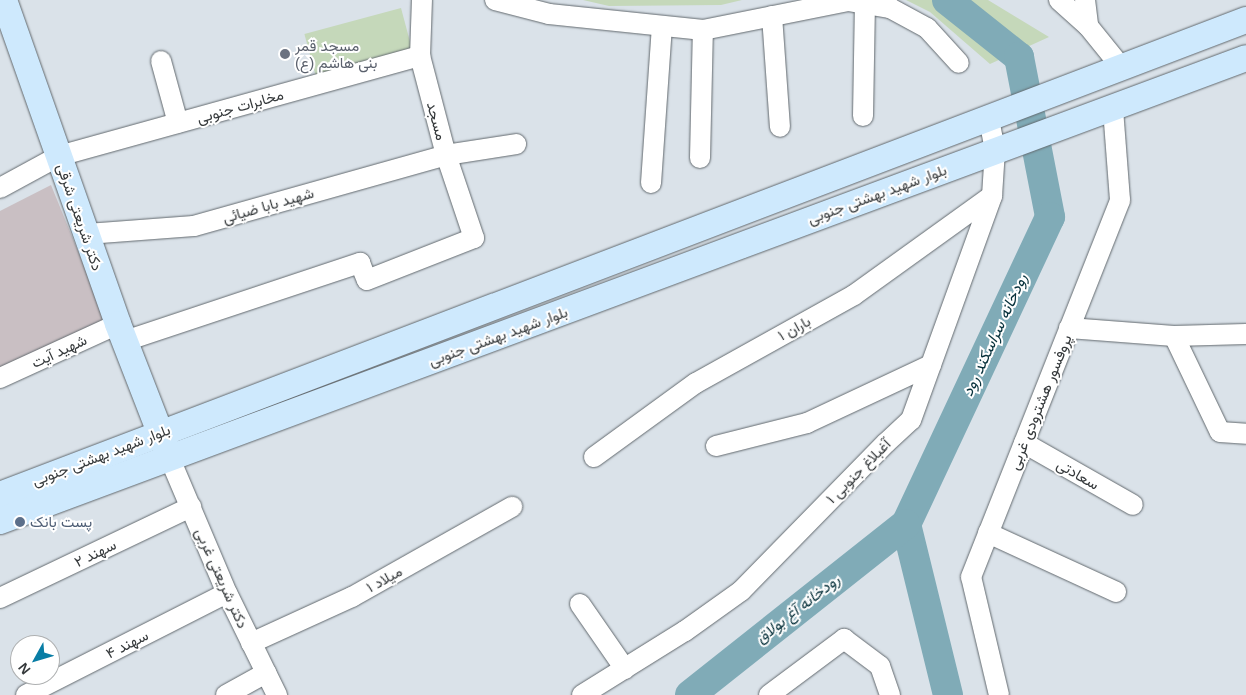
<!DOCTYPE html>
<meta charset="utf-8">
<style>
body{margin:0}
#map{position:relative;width:1246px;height:695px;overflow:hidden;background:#dae2e9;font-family:Helvetica,Vazirmatn,sans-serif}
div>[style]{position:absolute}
.green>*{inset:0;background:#c5d8ba;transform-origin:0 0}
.river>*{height:30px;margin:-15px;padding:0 15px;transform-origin:15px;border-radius:15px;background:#80abb7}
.building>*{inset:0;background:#c9bfc3}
.roads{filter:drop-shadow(0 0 1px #62696e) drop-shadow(0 0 1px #62696e)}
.minor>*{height:20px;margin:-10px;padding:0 10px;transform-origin:10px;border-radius:10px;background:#fff}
.major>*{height:26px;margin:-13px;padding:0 13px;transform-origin:13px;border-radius:13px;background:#cee9fd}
.dots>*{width:14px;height:14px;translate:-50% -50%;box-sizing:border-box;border:2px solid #fff;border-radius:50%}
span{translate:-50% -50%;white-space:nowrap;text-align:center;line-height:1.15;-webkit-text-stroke:4px #fff;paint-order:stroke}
.worship-label{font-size:15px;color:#5b616d}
.left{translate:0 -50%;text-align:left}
.street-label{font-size:15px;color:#35393b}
.service-label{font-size:15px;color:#4e5e75}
.water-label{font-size:16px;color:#07313b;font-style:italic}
.north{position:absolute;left:10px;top:635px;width:50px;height:50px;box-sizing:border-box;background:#fff;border:1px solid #aeb0b1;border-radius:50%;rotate:231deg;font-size:14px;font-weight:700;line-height:20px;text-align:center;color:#35393b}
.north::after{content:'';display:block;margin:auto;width:18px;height:22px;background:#087da5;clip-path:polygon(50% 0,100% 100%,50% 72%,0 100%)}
</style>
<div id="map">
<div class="green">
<div style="clip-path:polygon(583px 0,742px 0,721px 5px,609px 6px)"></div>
<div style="clip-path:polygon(906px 0,988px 0,1049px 37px,990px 64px,930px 12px)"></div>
<div style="left:401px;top:8px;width:46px;height:100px;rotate:75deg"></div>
</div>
<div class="river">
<div style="left:947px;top:0;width:92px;rotate:38.4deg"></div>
<div style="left:1019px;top:57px;width:163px;rotate:79deg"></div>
<div style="left:1050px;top:217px;width:339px;rotate:115.1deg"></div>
<div style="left:906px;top:524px;width:176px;rotate:76.2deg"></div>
<div style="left:690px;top:695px;width:275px;rotate:-38.4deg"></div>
</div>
<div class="building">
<div style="clip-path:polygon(51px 185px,107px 322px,0 371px,0 211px)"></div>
</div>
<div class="roads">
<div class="minor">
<div style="left:495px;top:0;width:56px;rotate:14.5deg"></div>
<div style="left:549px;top:14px;width:155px;rotate:5.9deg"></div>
<div style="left:703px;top:30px;width:148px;rotate:-11.3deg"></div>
<div style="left:848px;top:1px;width:43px;rotate:9.5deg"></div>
<div style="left:890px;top:8px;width:42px;rotate:28.4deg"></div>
<div style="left:927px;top:28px;width:47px;rotate:47.6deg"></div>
<div style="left:1059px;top:0;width:39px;rotate:42deg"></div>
<div style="left:1088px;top:26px;width:54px;rotate:51deg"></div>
<div style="left:1085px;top:0;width:26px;rotate:83deg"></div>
<div style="left:772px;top:16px;width:111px;rotate:85.9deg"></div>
<div style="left:161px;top:61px;width:64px;rotate:74.7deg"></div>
<div style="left:863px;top:116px;width:112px;rotate:-89deg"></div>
<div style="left:700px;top:158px;width:128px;rotate:-88.7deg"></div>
<div style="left:651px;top:183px;width:157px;rotate:-86deg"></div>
<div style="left:0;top:188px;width:67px;rotate:-28.5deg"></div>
<div style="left:59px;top:156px;width:375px;rotate:-15.5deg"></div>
<div style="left:87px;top:234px;width:107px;rotate:-4.3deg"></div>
<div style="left:194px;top:226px;width:262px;rotate:-15.7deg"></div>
<div style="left:446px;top:155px;width:71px;rotate:-8.9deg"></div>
<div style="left:1069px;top:328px;width:105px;rotate:4.4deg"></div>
<div style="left:1174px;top:336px;width:72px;rotate:-1.6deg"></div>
<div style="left:1174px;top:336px;width:106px;rotate:64.4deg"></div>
<div style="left:1220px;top:432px;width:26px;rotate:4deg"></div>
<div style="left:125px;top:341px;width:248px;rotate:-18.4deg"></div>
<div style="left:360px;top:263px;width:18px;rotate:68deg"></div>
<div style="left:367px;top:280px;width:115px;rotate:-21.4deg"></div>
<div style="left:474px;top:238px;width:88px;rotate:-108.6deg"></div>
<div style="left:446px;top:155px;width:102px;rotate:-104.7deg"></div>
<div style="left:420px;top:56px;width:56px;rotate:-88deg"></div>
<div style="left:0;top:378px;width:130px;rotate:-24.6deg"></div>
<div style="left:1024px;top:443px;width:125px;rotate:29.6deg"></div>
<div style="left:716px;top:446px;width:94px;rotate:-14.2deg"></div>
<div style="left:807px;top:423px;width:137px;rotate:-25.1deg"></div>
<div style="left:594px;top:457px;width:126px;rotate:-36deg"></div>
<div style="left:696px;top:383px;width:181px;rotate:-29.1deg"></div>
<div style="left:854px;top:295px;width:170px;rotate:-35.7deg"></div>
<div style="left:170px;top:459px;width:146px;rotate:67deg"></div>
<div style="left:227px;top:593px;width:114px;rotate:63.9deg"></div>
<div style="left:988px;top:533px;width:141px;rotate:24.7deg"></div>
<div style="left:0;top:598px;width:212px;rotate:-25.5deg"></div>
<div style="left:580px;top:604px;width:79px;rotate:55.3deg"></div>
<div style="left:251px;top:643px;width:111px;rotate:-24.5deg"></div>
<div style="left:352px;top:597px;width:184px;rotate:-29.4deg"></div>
<div style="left:26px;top:695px;width:225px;rotate:-26.9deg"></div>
<div style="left:226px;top:695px;width:46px;rotate:-28.8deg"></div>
<div style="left:582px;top:695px;width:121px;rotate:-31.9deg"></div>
<div style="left:685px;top:631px;width:69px;rotate:-35.5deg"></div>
<div style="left:741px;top:591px;width:207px;rotate:-45.6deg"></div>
<div style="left:886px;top:443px;width:34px;rotate:-43deg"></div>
<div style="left:911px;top:420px;width:238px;rotate:-70.1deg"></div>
<div style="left:992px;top:196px;width:46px;rotate:-86.3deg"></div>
<div style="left:995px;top:150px;width:32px;rotate:-101deg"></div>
<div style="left:769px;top:695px;width:94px;rotate:-36.7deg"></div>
<div style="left:844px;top:639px;width:45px;rotate:36.9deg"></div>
<div style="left:880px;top:666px;width:31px;rotate:71deg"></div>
<div style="left:999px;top:695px;width:121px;rotate:-103.3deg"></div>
<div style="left:971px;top:577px;width:405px;rotate:-68.4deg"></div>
<div style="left:1120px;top:200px;width:92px;rotate:-94.4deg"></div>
</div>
<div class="major">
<div style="left:4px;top:0;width:343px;rotate:70.6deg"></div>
<div style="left:118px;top:324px;width:133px;rotate:68.8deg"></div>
<div style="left:0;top:495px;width:1333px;rotate:-20.87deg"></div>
<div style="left:0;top:521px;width:1329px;rotate:-20.38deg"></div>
</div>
</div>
<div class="dots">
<div style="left:285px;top:54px;background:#6b7280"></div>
<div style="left:20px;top:522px;background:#5c6f8a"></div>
</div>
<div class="worship-label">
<span class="left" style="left:295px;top:54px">مسجد قمر<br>بنی هاشم (ع)</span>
</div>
<div class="street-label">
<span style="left:240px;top:106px;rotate:-16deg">مخابرات جنوبی</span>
<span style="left:437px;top:121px;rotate:75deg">مسجد</span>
<span style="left:877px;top:194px;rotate:-20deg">بلوار شهید بهشتی جنوبی</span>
<span style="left:268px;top:205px;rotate:-16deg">شهيد بابا ضيائی</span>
<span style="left:80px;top:217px;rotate:71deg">دکتر شریعتی شرقی</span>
<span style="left:794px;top:328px;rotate:-29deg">باران ۱</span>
<span style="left:498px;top:336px;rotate:-20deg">بلوار شهید بهشتی جنوبی</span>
<span style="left:59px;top:351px;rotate:-25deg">شهید آیت</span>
<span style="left:1040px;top:402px;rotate:-68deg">پروفسور هشترودی غربی</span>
<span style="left:101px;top:455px;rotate:-21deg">بلوار شهید بهشتی جنوبی</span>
<span style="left:858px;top:471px;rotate:-45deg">آغبلاغ جنوبی ۱</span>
<span style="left:1078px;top:474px;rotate:30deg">سعادتی</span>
<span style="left:95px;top:553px;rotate:-26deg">سهند ۲</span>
<span style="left:222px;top:578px;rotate:66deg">دکتر شریعتی غربی</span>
<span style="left:384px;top:579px;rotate:-29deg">میلاد ۱</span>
<span style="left:127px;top:644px;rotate:-27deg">سهند ۴</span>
</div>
<div class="service-label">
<span class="left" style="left:30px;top:522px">پست بانک</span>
</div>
<div class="water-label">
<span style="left:995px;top:335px;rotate:-65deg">رودخانه سراسکند رود</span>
<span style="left:798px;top:609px;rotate:-38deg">رودخانه آغ بولاق</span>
</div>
<div class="north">N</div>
</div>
